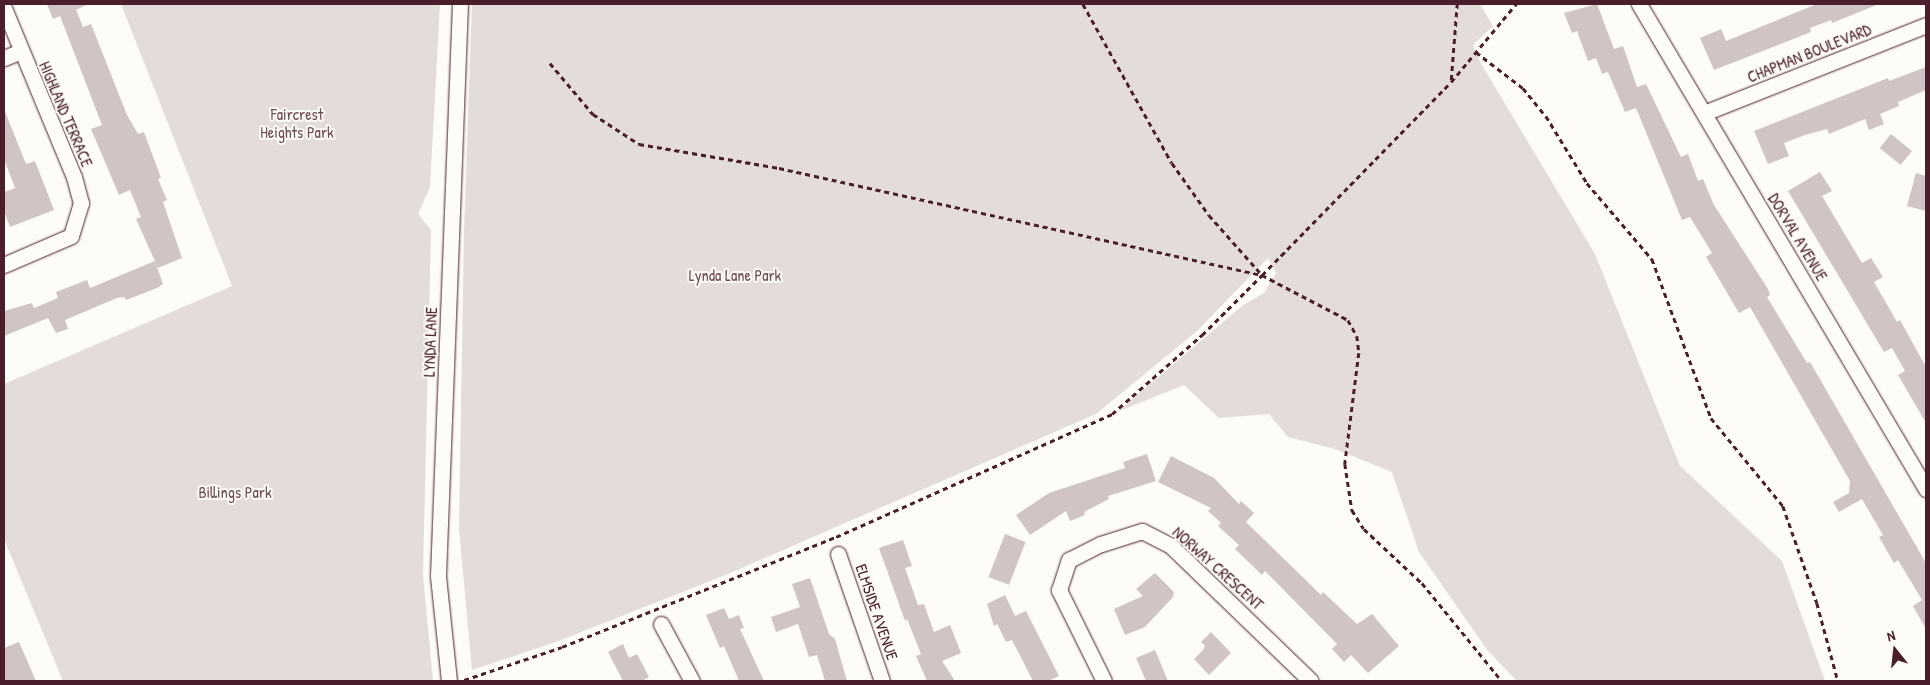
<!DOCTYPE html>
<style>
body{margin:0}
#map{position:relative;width:1930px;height:685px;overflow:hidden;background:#fdfcf7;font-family:"Patrick Hand",sans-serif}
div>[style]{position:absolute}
.green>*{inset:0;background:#e3dcda}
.building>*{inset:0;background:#d0c5c4;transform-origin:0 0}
.path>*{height:2.5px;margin-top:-1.25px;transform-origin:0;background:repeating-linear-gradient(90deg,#4a1f2b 0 5px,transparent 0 9px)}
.roads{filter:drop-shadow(0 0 1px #4a1f2b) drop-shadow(0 0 1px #4a1f2b)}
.street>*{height:15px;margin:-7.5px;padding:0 7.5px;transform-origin:7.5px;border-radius:7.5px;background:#fdfcf7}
span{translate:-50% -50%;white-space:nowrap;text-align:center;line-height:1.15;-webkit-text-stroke:4px #fdfcf7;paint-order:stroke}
.street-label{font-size:16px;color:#4a1f2b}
.park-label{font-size:16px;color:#704e57}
.frame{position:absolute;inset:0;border:5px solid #4a1f2b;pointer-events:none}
.north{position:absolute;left:1870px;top:625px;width:50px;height:50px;-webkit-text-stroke:4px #fdfcf7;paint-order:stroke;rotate:344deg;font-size:14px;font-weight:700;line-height:20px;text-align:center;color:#4a1f2b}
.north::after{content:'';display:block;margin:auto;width:18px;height:22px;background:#4a1f2b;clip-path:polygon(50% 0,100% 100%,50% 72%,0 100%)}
</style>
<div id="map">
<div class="green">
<div style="clip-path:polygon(121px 4px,440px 4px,430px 187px,418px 214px,431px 230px,423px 575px,433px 681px,63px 681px,4px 539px,4px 384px,232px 286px)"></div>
<div style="clip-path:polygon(472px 4px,1480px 4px,1493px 26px,1473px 45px,1480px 62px,1595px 254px,1680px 466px,1782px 561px,1825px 681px,1517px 681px,1488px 651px,1419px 552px,1392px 472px,1335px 449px,1288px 437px,1269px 414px,1219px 418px,1184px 385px,1117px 412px,1242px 306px,1264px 293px,1276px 273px,1268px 258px,1197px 331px,1096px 414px,728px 574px,556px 642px,472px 670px,459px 529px,464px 231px)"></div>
</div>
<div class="building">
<div style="clip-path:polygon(47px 4px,88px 4px,76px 10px,83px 27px,91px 24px,127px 115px,138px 134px,144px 132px,161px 178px,158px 179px,167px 200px,163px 202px,182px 258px,158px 268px,136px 219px,141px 217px,130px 190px,119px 195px,91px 129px,102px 125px,60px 16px,53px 19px)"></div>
<div style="clip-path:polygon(1597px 4px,1614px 49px,1623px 46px,1637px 87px,1646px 84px,1681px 157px,1688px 154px,1698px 181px,1703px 179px,1714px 205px,1768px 289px,1770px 295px,1767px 297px,1807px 363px,1810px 362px,1926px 563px,1926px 629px,1913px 606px,1922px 600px,1898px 560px,1894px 563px,1879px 537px,1883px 535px,1862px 499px,1839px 512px,1833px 502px,1849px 493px,1850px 481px,1750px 307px,1739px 313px,1706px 257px,1712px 253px,1690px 217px,1682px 220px,1636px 108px,1625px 112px,1608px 72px,1602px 74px,1596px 58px,1588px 61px,1577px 31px,1572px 33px,1564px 13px)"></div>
<div style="clip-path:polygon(1817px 4px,1879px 4px,1832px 23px,1831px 20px,1810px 28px,1811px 32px,1714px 70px,1700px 38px,1721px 29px,1726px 41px)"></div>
<div style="clip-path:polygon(1926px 67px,1926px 90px,1898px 102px,1899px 106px,1880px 114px,1884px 124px,1869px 130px,1865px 119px,1829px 134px,1827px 129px,1805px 135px,1784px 143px,1789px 156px,1768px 164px,1754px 131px,1888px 78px,1889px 81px)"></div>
<div style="clip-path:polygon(4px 109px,26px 164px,35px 161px,54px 210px,10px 227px,4px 211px,4px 192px,15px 188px,4px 159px)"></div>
<div style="left:1891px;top:134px;width:27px;height:18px;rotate:39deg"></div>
<div style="clip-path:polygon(1820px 172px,1832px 191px,1822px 196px,1862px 263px,1871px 258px,1883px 277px,1874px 282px,1897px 322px,1900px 320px,1926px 367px,1926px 423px,1898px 375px,1905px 371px,1892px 348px,1884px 352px,1788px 191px)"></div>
<div style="clip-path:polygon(1916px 173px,1926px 176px,1926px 211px,1907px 206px)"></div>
<div style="clip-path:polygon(155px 261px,163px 284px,157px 288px,126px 300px,124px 297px,117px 298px,65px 320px,68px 329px,56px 333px,48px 318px,4px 336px,4px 311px,32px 303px,34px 308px,58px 298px,56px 292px,87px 280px,90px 288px)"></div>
<div style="clip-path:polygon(1147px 454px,1156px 481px,1108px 496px,1109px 499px,1084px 512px,1085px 515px,1070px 521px,1066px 511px,1030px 535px,1016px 515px,1049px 493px,1125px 468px,1123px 462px)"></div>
<div style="clip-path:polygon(1171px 456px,1214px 478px,1239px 504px,1241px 501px,1254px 513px,1246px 522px,1321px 595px,1323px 592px,1357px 624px,1372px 614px,1399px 646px,1368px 673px,1351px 655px,1344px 662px,1332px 649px,1337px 644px,1265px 571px,1262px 575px,1235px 549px,1239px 545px,1218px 526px,1221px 523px,1208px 511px,1211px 508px,1158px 482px)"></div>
<div style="left:1005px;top:534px;width:22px;height:46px;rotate:21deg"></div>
<div style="clip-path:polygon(903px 540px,912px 566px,905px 568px,918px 605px,924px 604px,934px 632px,950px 625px,961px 653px,942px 661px,955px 681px,927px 681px,916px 656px,921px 654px,907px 619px,905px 621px,879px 548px)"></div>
<div style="clip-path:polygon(1155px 573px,1174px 592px,1173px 597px,1145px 627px,1125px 635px,1114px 609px,1143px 596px,1136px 589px)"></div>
<div style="clip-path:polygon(810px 578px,829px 634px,835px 639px,847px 681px,825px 681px,817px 655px,809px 657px,798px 624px,776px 632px,771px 617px,800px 607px,792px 584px)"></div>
<div style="clip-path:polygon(1005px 595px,1015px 616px,1026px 611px,1059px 676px,1048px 681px,1033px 681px,1012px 640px,1006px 642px,997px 624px,994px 626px,987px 604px)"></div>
<div style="clip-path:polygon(724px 608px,729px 619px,739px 615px,744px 628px,740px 629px,764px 681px,739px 681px,724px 646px,720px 648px,706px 615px)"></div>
<div style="clip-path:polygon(1211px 632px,1231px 653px,1209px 675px,1194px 659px,1203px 650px,1205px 646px,1201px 642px)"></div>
<div style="clip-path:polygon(19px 642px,36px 681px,4px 681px,4px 648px)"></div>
<div style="clip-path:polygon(623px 644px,629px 658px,637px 654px,649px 677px,642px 681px,623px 681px,608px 652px)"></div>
<div style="clip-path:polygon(1155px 650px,1168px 681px,1146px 681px,1136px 658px)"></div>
</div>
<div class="path">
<div style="left:1083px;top:4px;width:182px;rotate:60.8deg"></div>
<div style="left:1172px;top:163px;width:64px;rotate:54.6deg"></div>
<div style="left:1209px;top:215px;width:80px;rotate:48.5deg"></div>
<div style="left:1262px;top:275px;width:97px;rotate:27.6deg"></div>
<div style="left:1348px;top:320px;width:18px;rotate:61deg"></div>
<div style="left:1357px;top:336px;width:17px;rotate:83deg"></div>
<div style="left:1359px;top:353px;width:112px;rotate:97.2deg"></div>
<div style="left:1345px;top:464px;width:47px;rotate:81.3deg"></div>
<div style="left:1352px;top:510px;width:22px;rotate:58deg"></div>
<div style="left:1364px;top:529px;width:79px;rotate:43deg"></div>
<div style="left:1422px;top:583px;width:127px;rotate:50.8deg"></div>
<div style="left:1476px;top:52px;width:59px;rotate:37.5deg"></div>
<div style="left:1523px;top:88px;width:36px;rotate:51deg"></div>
<div style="left:1546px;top:116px;width:79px;rotate:58.5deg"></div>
<div style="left:1587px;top:183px;width:100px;rotate:49.5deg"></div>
<div style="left:1652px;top:259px;width:170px;rotate:69.6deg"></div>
<div style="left:1711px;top:418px;width:114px;rotate:50.7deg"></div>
<div style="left:1783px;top:506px;width:103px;rotate:70.7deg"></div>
<div style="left:1817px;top:603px;width:81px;rotate:74.9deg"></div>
<div style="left:550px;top:63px;width:67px;rotate:49.9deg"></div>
<div style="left:593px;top:114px;width:55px;rotate:33.1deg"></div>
<div style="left:639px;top:144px;width:142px;rotate:9.7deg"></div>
<div style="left:779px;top:168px;width:495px;rotate:12.5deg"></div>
<div style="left:1451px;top:80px;width:76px;rotate:-85.5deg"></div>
<div style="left:464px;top:680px;width:103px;rotate:-18.6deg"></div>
<div style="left:562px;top:647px;width:295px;rotate:-21.9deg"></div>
<div style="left:836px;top:537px;width:302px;rotate:-24deg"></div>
<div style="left:1112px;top:414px;width:120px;rotate:-41.3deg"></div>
<div style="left:1202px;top:335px;width:85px;rotate:-45deg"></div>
<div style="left:1262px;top:275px;width:270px;rotate:-45.6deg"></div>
<div style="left:1451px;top:82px;width:102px;rotate:-50.2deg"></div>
</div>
<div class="roads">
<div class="street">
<div style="left:1639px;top:4px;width:564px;rotate:59.38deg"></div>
<div style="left:4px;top:8px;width:183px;rotate:67.5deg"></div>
<div style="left:74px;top:177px;width:27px;rotate:75deg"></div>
<div style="left:81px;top:203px;width:34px;rotate:107deg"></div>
<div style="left:71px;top:236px;width:73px;rotate:156.6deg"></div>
<div style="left:4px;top:58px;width:18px;rotate:-22deg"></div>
<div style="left:1704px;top:113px;width:239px;rotate:-21.6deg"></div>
<div style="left:838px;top:554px;width:134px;rotate:70.9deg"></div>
<div style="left:661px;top:624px;width:65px;rotate:61.5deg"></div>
<div style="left:449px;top:681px;width:106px;rotate:-96deg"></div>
<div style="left:438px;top:576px;width:572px;rotate:-87.8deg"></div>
<div style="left:1104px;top:681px;width:102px;rotate:-116.3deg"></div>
<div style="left:1059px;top:590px;width:32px;rotate:-72deg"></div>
<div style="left:1069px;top:560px;width:36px;rotate:-27deg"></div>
<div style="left:1101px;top:544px;width:43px;rotate:-17.6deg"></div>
<div style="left:1142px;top:531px;width:33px;rotate:27deg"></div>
<div style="left:1171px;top:546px;width:194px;rotate:44deg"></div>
</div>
</div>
<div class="street-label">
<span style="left:1809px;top:53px;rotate:-22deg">CHAPMAN BOULEVARD</span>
<span style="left:66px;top:114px;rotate:67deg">HIGHLAND TERRACE</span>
<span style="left:1798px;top:237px;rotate:59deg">DORVAL AVENUE</span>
<span style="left:430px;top:342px;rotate:-88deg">LYNDA LANE</span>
<span style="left:1218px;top:568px;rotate:42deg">NORWAY CRESCENT</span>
<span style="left:877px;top:612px;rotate:71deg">ELMSIDE AVENUE</span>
</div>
<div class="park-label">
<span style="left:297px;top:123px">Faircrest<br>Heights Park</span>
<span style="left:735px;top:275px">Lynda Lane Park</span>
<span style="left:235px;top:492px">Billings Park</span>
</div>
<div class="frame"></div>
<div class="north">N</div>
</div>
